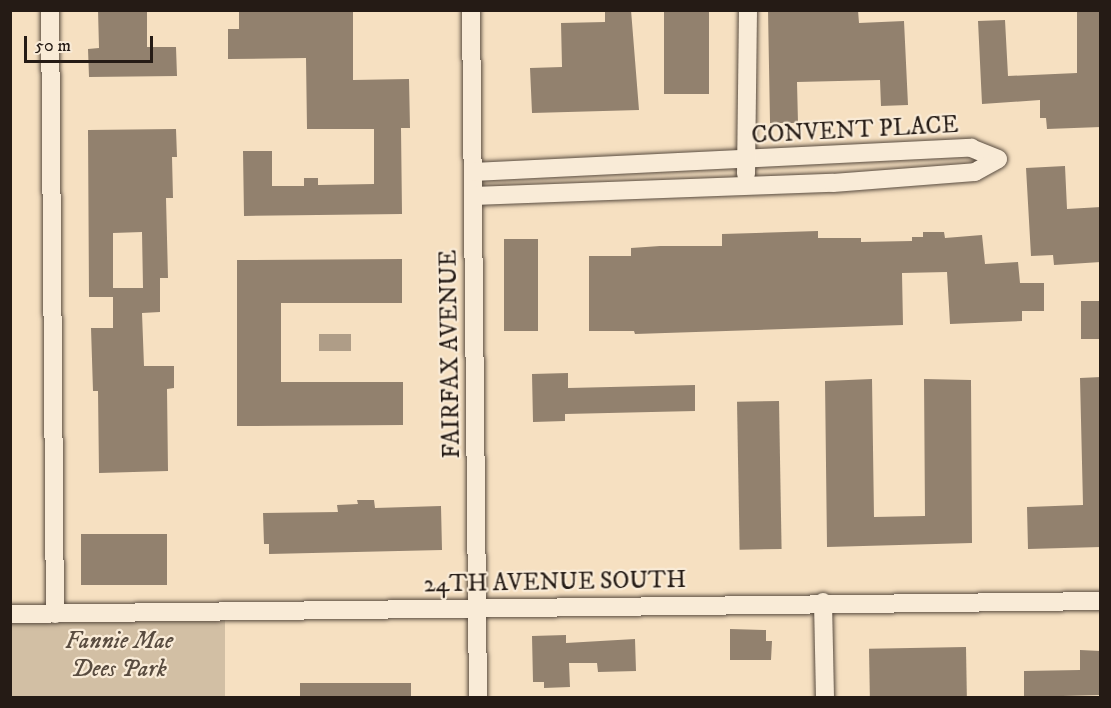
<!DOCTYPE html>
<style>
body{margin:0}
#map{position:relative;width:1111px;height:708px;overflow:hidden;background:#f6e0c1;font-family:"IM FELL DW Pica",serif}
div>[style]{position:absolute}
.green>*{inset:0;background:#d2bfa4;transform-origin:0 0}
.water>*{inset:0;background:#af9d87;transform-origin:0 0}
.building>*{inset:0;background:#92816e;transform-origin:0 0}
.roads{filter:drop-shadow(0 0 2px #594c40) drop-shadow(0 0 2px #594c40)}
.minor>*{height:18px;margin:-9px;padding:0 9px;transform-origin:9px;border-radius:9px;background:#f9ebd7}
span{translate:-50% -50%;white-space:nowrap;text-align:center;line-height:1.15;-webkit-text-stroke:4.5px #f9ebd7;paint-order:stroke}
.street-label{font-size:24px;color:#251b15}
.park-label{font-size:24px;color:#594c40;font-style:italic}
.frame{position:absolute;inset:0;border:12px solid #251b15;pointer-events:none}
.scale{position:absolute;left:24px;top:36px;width:129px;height:27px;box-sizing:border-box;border:3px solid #251b15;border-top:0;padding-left:8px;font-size:18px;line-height:21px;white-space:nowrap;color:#251b15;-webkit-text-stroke:4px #f9ebd7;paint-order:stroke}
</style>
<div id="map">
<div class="green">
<div style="left:10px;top:614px;width:215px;height:83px"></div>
</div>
<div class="water">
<div style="left:351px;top:334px;width:17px;height:32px;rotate:90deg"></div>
</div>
<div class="building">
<div style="clip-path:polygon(98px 10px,147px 10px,147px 47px,176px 47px,177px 76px,89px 77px,88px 49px,99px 48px)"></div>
<div style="clip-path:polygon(239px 10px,353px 10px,353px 80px,409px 79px,410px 128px,401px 128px,402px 214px,244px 216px,243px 151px,272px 151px,272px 186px,304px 186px,304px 178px,318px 178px,318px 185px,374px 184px,374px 129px,307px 129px,306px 58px,228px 59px,228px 29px,239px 29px)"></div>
<div style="clip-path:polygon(605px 10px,631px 10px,639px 110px,532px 113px,530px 68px,562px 67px,561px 23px,605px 22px)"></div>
<div style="left:664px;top:10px;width:45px;height:84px"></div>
<div style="clip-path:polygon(768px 10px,858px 10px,859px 23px,904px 21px,908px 105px,881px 106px,880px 80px,797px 82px,798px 123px,770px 123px)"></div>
<div style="clip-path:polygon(1077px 10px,1101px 10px,1101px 127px,1047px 129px,1046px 118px,1040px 118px,1040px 100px,982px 104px,978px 21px,1005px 20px,1008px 76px,1077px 73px)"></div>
<div style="clip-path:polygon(evenodd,176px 129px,177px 157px,172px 157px,173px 198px,166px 198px,168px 278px,160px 278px,160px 312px,142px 313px,144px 366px,174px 366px,174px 388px,167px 389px,168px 471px,99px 473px,98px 391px,93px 391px,91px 328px,113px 328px,113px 297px,89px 297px,88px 130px,176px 129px,142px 232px,143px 288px,113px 288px,113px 233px,142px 232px)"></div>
<div style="clip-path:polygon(1065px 166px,1067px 209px,1101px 207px,1101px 262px,1054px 265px,1053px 255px,1031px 256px,1026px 168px)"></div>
<div style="clip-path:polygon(818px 231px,818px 238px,861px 238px,861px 242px,912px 241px,912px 237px,923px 237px,923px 232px,944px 232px,945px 238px,982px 235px,985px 264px,1018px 262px,1020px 283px,1044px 283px,1044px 311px,1022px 311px,1022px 321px,950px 324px,947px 272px,902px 273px,903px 325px,635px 334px,634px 331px,589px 331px,589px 256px,631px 256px,631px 248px,660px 246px,722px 246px,722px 234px)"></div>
<div style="left:504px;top:239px;width:34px;height:92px"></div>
<div style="clip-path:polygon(402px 259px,402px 303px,281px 303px,281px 382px,403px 382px,403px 425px,237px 426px,237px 260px)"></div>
<div style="left:1101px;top:301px;width:38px;height:20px;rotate:90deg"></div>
<div style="clip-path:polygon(568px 373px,568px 388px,695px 385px,695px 411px,565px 414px,565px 421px,533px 422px,532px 374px)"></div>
<div style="clip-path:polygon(1101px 377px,1101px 547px,1028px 549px,1027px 507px,1083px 505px,1080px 378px)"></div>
<div style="clip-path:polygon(872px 379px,874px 517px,925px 516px,924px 379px,971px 380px,972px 543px,827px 547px,825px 381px)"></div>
<div style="left:779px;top:401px;width:148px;height:42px;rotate:89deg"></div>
<div style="clip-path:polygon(357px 500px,374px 500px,375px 508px,441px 506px,442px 550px,269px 554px,269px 544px,264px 544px,263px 513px,338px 512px,337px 505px,358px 504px)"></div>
<div style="left:81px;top:534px;width:86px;height:51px"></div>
<div style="clip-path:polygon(730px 629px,766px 630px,766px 641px,772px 641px,771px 660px,730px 660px)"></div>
<div style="clip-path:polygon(566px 635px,566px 643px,635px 639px,636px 671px,598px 672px,597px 663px,569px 663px,570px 687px,544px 688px,544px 682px,533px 682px,532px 636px)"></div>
<div style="left:966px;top:647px;width:51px;height:97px;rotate:89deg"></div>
<div style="clip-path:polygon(1080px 650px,1101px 651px,1101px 695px,1024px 697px,1024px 671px,1080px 670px)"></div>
<div style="left:300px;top:683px;width:111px;height:15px"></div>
</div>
<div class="roads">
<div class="minor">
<div style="left:50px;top:10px;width:604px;rotate:89.53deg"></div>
<div style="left:471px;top:10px;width:688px;rotate:89.42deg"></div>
<div style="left:473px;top:172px;width:499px;rotate:-2.8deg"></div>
<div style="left:971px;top:148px;width:29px;rotate:22deg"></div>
<div style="left:746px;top:174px;width:164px;rotate:-89.3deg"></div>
<div style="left:473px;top:196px;width:360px;rotate:-2.1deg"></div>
<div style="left:833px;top:183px;width:142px;rotate:-4.4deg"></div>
<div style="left:975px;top:172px;width:26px;rotate:-29deg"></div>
<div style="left:823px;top:602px;width:96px;rotate:88.8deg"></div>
<div style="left:10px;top:614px;width:1090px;rotate:-0.68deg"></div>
</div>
</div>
<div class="street-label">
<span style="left:855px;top:131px;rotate:-3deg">CONVENT PLACE</span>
<span style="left:451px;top:354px;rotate:-91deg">FAIRFAX AVENUE</span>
<span style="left:555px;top:583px;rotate:-1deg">24TH AVENUE SOUTH</span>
</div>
<div class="park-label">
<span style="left:119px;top:656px">Fannie Mae<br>Dees Park</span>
</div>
<div class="frame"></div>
<div class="scale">50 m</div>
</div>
